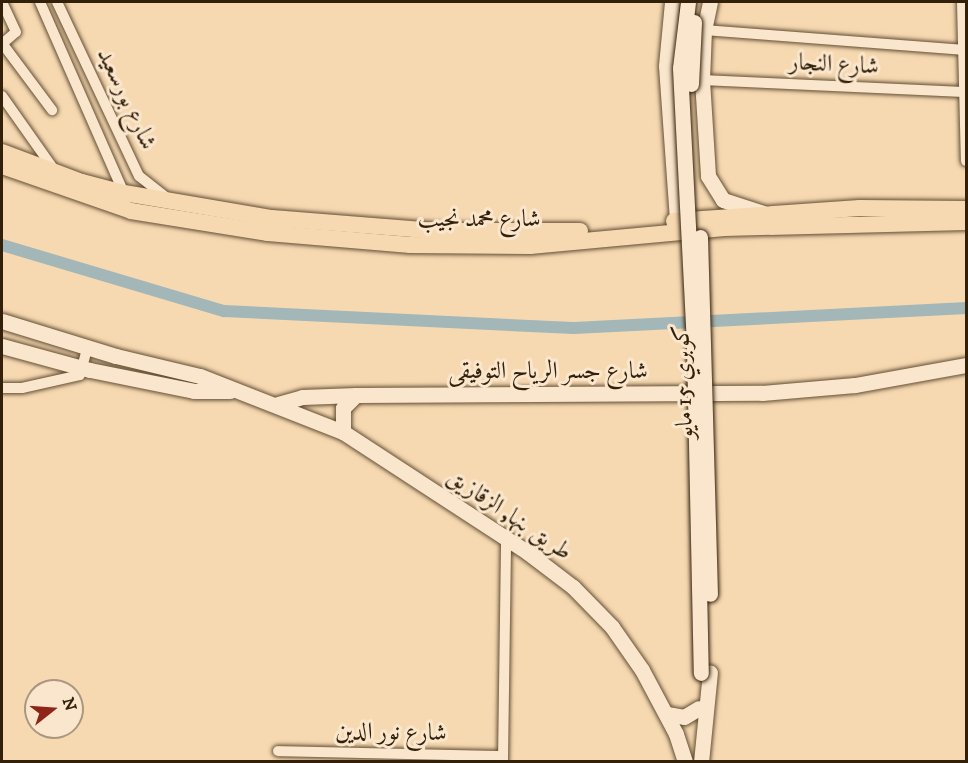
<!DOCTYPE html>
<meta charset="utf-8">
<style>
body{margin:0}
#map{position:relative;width:968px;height:763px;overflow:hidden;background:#f6d9b1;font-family:"IM FELL DW Pica",Amiri,serif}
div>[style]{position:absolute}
.canal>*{height:12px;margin:-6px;padding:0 6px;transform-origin:6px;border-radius:6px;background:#a3b7b8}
.roads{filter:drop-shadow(0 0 2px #634e34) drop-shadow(0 0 2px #634e34)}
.minor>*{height:10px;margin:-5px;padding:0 5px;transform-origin:5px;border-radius:5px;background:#f9e6cc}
.secondary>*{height:15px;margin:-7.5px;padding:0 7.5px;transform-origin:7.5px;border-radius:7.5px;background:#f9e6cc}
.trunk>*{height:16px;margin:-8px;padding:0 8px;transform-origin:8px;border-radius:8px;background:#f6d9b1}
.bridges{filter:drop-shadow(0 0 2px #32200b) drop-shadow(0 0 2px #32200b)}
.secondary-bridge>*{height:15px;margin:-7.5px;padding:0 7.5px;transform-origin:7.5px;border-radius:7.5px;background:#f9e6cc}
span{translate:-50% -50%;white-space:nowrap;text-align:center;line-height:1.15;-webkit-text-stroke:6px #f9e6cc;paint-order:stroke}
.street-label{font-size:24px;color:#32200b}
.frame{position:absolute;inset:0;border:3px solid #32200b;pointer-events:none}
.north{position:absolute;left:24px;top:679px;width:60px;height:60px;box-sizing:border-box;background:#f9e6cc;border:2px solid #a9977f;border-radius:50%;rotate:73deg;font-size:16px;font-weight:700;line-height:24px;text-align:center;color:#32200b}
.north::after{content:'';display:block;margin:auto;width:21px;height:27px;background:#8f2418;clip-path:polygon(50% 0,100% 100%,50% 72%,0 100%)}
</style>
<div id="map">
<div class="canal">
<div style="left:2px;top:245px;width:232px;rotate:16.6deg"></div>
<div style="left:224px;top:311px;width:350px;rotate:2.8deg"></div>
<div style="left:574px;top:328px;width:393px;rotate:-2.9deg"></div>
</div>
<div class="roads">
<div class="minor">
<div style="left:40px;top:2px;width:209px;rotate:66.3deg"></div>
<div style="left:57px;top:2px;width:192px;rotate:64.8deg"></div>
<div style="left:139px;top:176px;width:33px;rotate:38deg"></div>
<div style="left:962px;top:2px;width:159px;rotate:88.6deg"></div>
<div style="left:704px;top:30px;width:262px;rotate:4.4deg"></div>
<div style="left:2px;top:43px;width:84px;rotate:53.3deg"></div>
<div style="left:2px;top:44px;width:18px;rotate:-41deg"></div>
<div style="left:16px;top:32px;width:33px;rotate:-115deg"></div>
<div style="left:702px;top:80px;width:262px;rotate:2.6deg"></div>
<div style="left:2px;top:96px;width:92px;rotate:54.8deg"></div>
<div style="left:2px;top:388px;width:20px"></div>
<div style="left:22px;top:388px;width:59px;rotate:-12.6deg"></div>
<div style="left:80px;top:375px;width:28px;rotate:-75deg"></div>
<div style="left:278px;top:751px;width:225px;rotate:1.3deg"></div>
<div style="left:503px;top:761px;width:222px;rotate:-89.2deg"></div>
</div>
<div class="secondary">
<div style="left:672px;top:2px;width:64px;rotate:95.4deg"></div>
<div style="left:666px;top:66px;width:154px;rotate:85.9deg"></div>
<div style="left:710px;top:2px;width:29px;rotate:102deg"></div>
<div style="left:704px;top:30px;width:50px;rotate:92.3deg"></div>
<div style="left:702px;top:80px;width:96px;rotate:86.4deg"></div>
<div style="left:708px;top:176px;width:28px;rotate:58deg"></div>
<div style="left:723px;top:200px;width:42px;rotate:18deg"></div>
<div style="left:2px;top:321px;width:119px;rotate:17.1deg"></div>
<div style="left:116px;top:356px;width:86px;rotate:13.4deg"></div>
<div style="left:200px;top:376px;width:154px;rotate:21.4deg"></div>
<div style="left:343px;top:432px;width:220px;rotate:33.1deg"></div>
<div style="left:527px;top:552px;width:58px;rotate:37.3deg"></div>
<div style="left:573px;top:587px;width:56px;rotate:45.7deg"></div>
<div style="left:612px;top:627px;width:52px;rotate:55.1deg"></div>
<div style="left:642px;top:670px;width:72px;rotate:62deg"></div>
<div style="left:676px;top:734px;width:29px;rotate:72deg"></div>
<div style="left:2px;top:346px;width:91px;rotate:15.3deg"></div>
<div style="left:90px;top:370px;width:106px;rotate:11.4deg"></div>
<div style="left:194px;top:391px;width:36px"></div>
<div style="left:278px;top:404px;width:25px;rotate:-16deg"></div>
<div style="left:302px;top:397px;width:54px;rotate:-2.1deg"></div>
<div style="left:356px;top:395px;width:406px;rotate:-0.3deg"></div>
<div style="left:762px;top:393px;width:93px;rotate:-4.9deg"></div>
<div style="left:855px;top:385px;width:113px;rotate:-10.2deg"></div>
<div style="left:343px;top:432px;width:24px;rotate:-90deg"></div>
<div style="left:343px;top:408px;width:18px;rotate:-45deg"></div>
<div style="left:667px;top:714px;width:17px;rotate:10deg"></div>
<div style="left:684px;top:717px;width:17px;rotate:-31deg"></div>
<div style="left:701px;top:762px;width:90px;rotate:-84.3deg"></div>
</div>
<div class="trunk">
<div style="left:2px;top:152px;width:85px;rotate:20.6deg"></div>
<div style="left:82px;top:182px;width:43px;rotate:14.7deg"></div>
<div style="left:124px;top:193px;width:150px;rotate:9.6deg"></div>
<div style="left:272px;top:218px;width:167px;rotate:4.5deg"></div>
<div style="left:438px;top:231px;width:142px"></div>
<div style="left:2px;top:166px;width:137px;rotate:19.2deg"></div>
<div style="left:131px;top:211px;width:139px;rotate:9.1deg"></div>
<div style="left:268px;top:233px;width:143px;rotate:4.8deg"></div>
<div style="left:410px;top:245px;width:120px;rotate:0.5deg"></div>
<div style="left:530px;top:246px;width:195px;rotate:-5.3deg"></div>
<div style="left:724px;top:228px;width:242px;rotate:-1.4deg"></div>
<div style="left:674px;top:221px;width:186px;rotate:-4deg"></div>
<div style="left:860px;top:208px;width:106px;rotate:0.5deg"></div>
</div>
</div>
<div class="bridges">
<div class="secondary-bridge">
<div style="left:688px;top:2px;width:66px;rotate:96.9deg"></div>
<div style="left:680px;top:68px;width:280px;rotate:87.1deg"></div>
<div style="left:694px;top:348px;width:325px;rotate:88.8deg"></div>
<div style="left:691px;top:84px;width:62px;rotate:-87.2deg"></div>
<div style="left:700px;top:237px;width:357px;rotate:88.4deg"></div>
</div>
</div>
<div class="street-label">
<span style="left:834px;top:65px;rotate:3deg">شارع النجار</span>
<span style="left:126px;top:99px;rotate:65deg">شارع بورسعيد</span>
<span style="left:479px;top:220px">شارع محمد نجيب</span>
<span style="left:548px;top:372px">شارع جسر الرياح التوفيقى</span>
<span style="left:684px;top:382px;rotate:-92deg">كوبري 15 مايو</span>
<span style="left:509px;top:515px;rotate:34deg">طريق بنها, الزقازيق</span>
<span style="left:391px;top:733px;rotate:1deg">شارع نور الدين</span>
</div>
<div class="frame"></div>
<div class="north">N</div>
</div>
